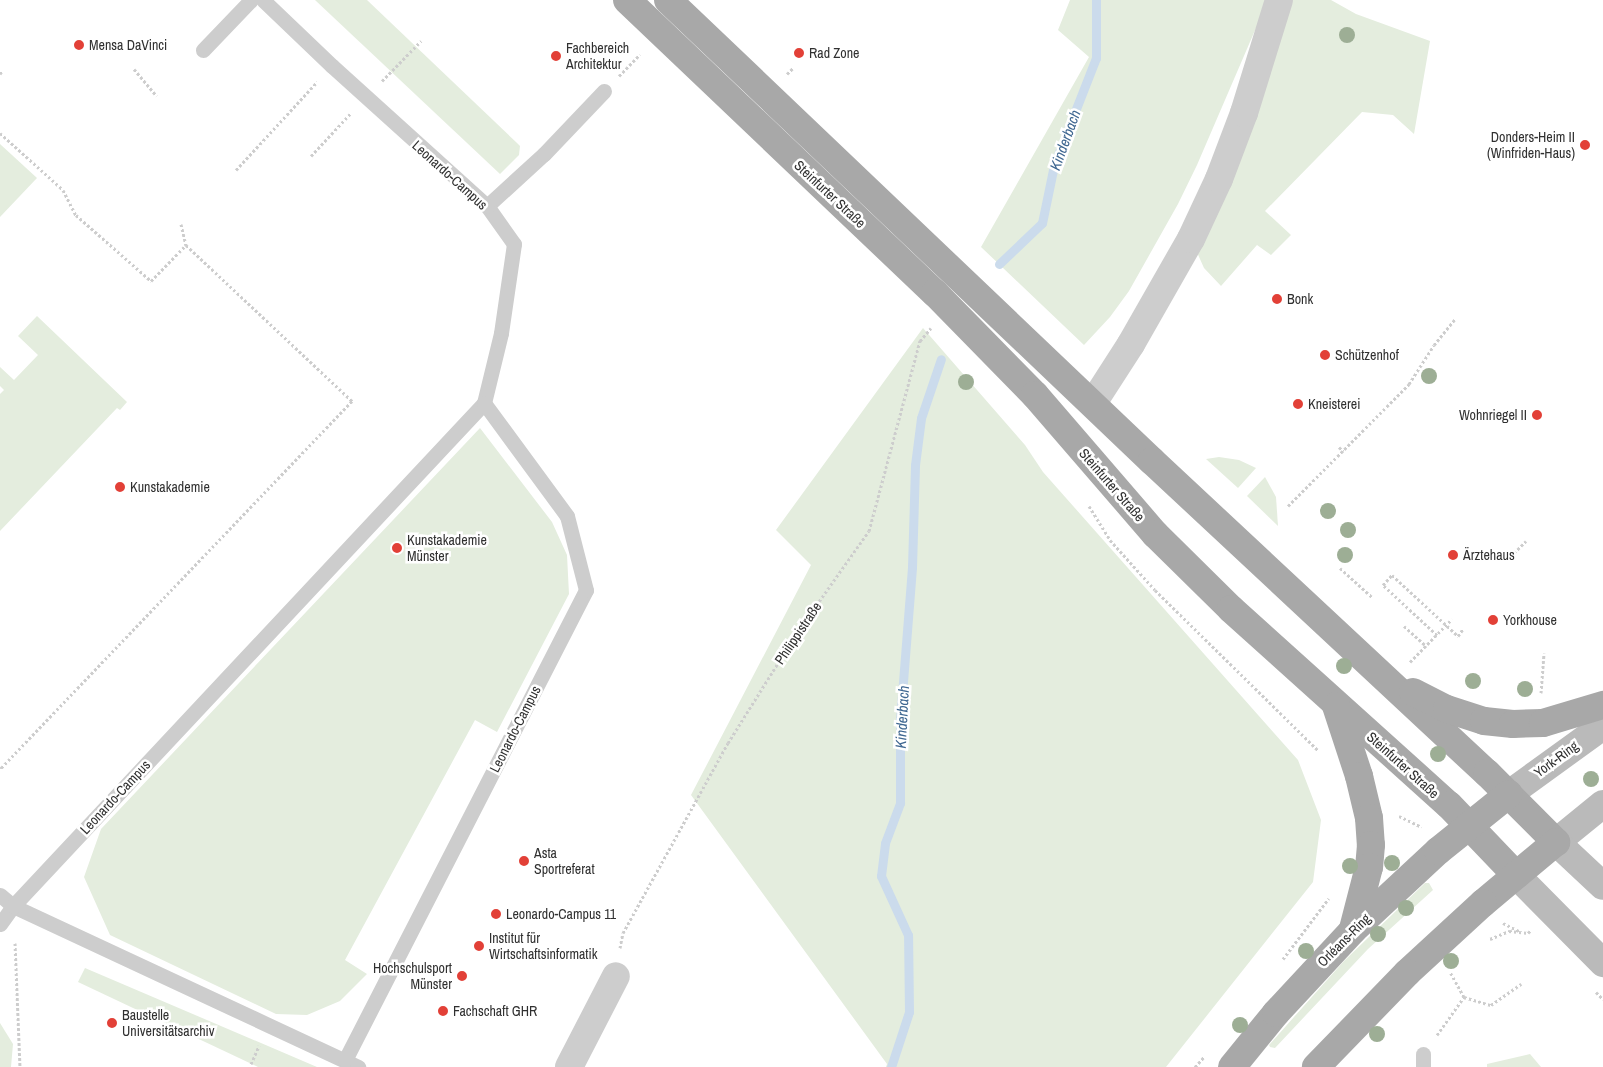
<!DOCTYPE html>
<meta charset="utf-8">
<style>
body{margin:0}
#map{position:relative;width:1603px;height:1067px;overflow:hidden;background:#fff;font-family:"Archivo Narrow",sans-serif}
div>[style]{position:absolute}
.green>*{inset:0;background:#e4edde}
.stream>*{height:9px;margin:-4.5px;padding:0 4.5px;transform-origin:4.5px;border-radius:4.5px;background:#cbdbec}
.path>*{height:3px;margin-top:-1.5px;transform-origin:0;background:repeating-linear-gradient(90deg,#cdcdcd 0 2.5px,transparent 0 5px)}
.lane>*{height:15px;margin:-7.5px;padding:0 7.5px;transform-origin:7.5px;border-radius:7.5px;background:#cdcdcd}
.street>*{height:28px;margin:-14px;padding:0 14px;transform-origin:14px;border-radius:14px;background:#cdcdcd}
.secondary>*{height:28px;margin:-14px;padding:0 14px;transform-origin:14px;border-radius:14px;background:#bababa}
.primary>*{height:28px;margin:-14px;padding:0 14px;transform-origin:14px;border-radius:14px;background:#a8a8a8}
.trees>*{width:16px;height:16px;margin:-8px;border-radius:50%;background:#9dae95}
.dots>*{width:14px;height:14px;translate:-50% -50%;box-sizing:border-box;border:2px solid #fff;border-radius:50%}
span{translate:-50% -50%;white-space:nowrap;text-align:center;line-height:1.15;-webkit-text-stroke:5px #fff;paint-order:stroke}
.poi-label{font-size:14px;color:#303030}
.left{translate:0 -50%;text-align:left}
.right{translate:-100% -50%;text-align:right}
.street-label{font-size:14px;color:#303030}
.water-label{font-size:15px;color:#3f6791;font-style:italic}
</style>
<div id="map">
<div class="green">
<div style="clip-path:polygon(315px 0,367px 0,517px 143px,520px 146px,519px 155px,500px 174px)"></div>
<div style="clip-path:polygon(1070px 0,1266px 0,1259px 21px,1197px 165px,1178px 204px,1129px 291px,1110px 317px,1084px 345px,981px 247px,1089px 57px,1058px 30px)"></div>
<div style="clip-path:polygon(1279px 0,1331px 0,1356px 14px,1430px 41px,1414px 134px,1393px 115px,1362px 112px,1265px 211px,1291px 235px,1271px 255px,1257px 245px,1221px 286px,1204px 268px,1191px 239px)"></div>
<div style="clip-path:polygon(0 144px,37px 178px,0 217px)"></div>
<div style="clip-path:polygon(37px 316px,127px 402px,120px 410px,117px 408px,0 531px,0 394px,4px 390px,0 386px,0 367px,14px 380px,38px 355px,18px 336px)"></div>
<div style="clip-path:polygon(923px 328px,1025px 445px,1043px 472px,1298px 760px,1321px 820px,1313px 882px,1166px 1067px,886px 1067px,887px 1064px,691px 795px,811px 565px,776px 530px)"></div>
<div style="clip-path:polygon(480px 428px,552px 522px,567px 555px,569px 594px,497px 732px,475px 720px,345px 960px,367px 974px,340px 1001px,307px 1015px,276px 1014px,110px 935px,84px 877px,101px 829px)"></div>
<div style="clip-path:polygon(1219px 457px,1239px 460px,1256px 468px,1238px 488px,1206px 459px)"></div>
<div style="clip-path:polygon(1265px 477px,1276px 497px,1278px 526px,1247px 496px)"></div>
<div style="clip-path:polygon(1425px 883px,1429px 883px,1433px 890px,1368px 949px,1275px 1048px,1270px 1047px,1269px 1045px,1344px 961px)"></div>
<div style="clip-path:polygon(85px 968px,317px 1067px,258px 1067px,78px 982px)"></div>
<div style="clip-path:polygon(0 1023px,13px 1044px,11px 1067px,0 1067px)"></div>
<div style="clip-path:polygon(1530px 1054px,1541px 1067px,1487px 1067px,1487px 1064px)"></div>
</div>
<div class="stream">
<div style="left:999px;top:264px;width:59px;rotate:-43.6deg"></div>
<div style="left:1042px;top:223px;width:59px;rotate:-78.3deg"></div>
<div style="left:1054px;top:165px;width:115px;rotate:-68.6deg"></div>
<div style="left:1096px;top:58px;width:58px;rotate:-90deg"></div>
<div style="left:891px;top:1067px;width:58px;rotate:-71.9deg"></div>
<div style="left:909px;top:1012px;width:77px;rotate:-90.7deg"></div>
<div style="left:908px;top:935px;width:65px;rotate:-114.6deg"></div>
<div style="left:881px;top:876px;width:33px;rotate:-83deg"></div>
<div style="left:885px;top:843px;width:43px;rotate:-69.4deg"></div>
<div style="left:900px;top:803px;width:83px;rotate:-90deg"></div>
<div style="left:900px;top:720px;width:153px;rotate:-85.5deg"></div>
<div style="left:912px;top:567px;width:102px;rotate:-88.3deg"></div>
<div style="left:915px;top:465px;width:47px;rotate:-82.7deg"></div>
<div style="left:921px;top:418px;width:62px;rotate:-71.3deg"></div>
</div>
<div class="path">
<div style="left:134px;top:69px;width:35px;rotate:50deg"></div>
<div style="left:0;top:74px;width:4px;rotate:-56deg"></div>
<div style="left:787px;top:74px;width:8px;rotate:-45deg"></div>
<div style="left:619px;top:76px;width:30px;rotate:-46deg"></div>
<div style="left:382px;top:81px;width:56px;rotate:-45.7deg"></div>
<div style="left:0;top:133px;width:85px;rotate:42.1deg"></div>
<div style="left:63px;top:190px;width:28px;rotate:63deg"></div>
<div style="left:76px;top:215px;width:100px;rotate:41.3deg"></div>
<div style="left:151px;top:281px;width:50px;rotate:-45.8deg"></div>
<div style="left:186px;top:245px;width:228px;rotate:43.2deg"></div>
<div style="left:352px;top:401px;width:508px;rotate:133.72deg"></div>
<div style="left:1px;top:768px;width:1px;rotate:-135deg"></div>
<div style="left:311px;top:156px;width:59px;rotate:-47.1deg"></div>
<div style="left:236px;top:170px;width:120px;rotate:-47.4deg"></div>
<div style="left:181px;top:224px;width:22px;rotate:77deg"></div>
<div style="left:1339px;top:447px;width:6px;rotate:45deg"></div>
<div style="left:1089px;top:506px;width:40px;rotate:58deg"></div>
<div style="left:1110px;top:540px;width:67px;rotate:48deg"></div>
<div style="left:1155px;top:590px;width:228px;rotate:44.5deg"></div>
<div style="left:1288px;top:506px;width:172px;rotate:-45.2deg"></div>
<div style="left:1409px;top:384px;width:46px;rotate:-57.3deg"></div>
<div style="left:1434px;top:345px;width:33px;rotate:-51deg"></div>
<div style="left:1514px;top:553px;width:17px;rotate:-45deg"></div>
<div style="left:1340px;top:568px;width:43px;rotate:42.2deg"></div>
<div style="left:1404px;top:626px;width:30px;rotate:42deg"></div>
<div style="left:1437px;top:635px;width:74px;rotate:-137.2deg"></div>
<div style="left:1383px;top:585px;width:13px;rotate:-48deg"></div>
<div style="left:1392px;top:575px;width:90px;rotate:42.7deg"></div>
<div style="left:1458px;top:636px;width:9px;rotate:-54deg"></div>
<div style="left:1410px;top:662px;width:60px;rotate:-45.7deg"></div>
<div style="left:1541px;top:693px;width:40px;rotate:-85.7deg"></div>
<div style="left:1399px;top:816px;width:25px;rotate:26deg"></div>
<div style="left:1503px;top:923px;width:18px;rotate:27deg"></div>
<div style="left:1490px;top:939px;width:21px;rotate:-23deg"></div>
<div style="left:1509px;top:931px;width:19px;rotate:6deg"></div>
<div style="left:1528px;top:933px;width:3px;rotate:-45deg"></div>
<div style="left:15px;top:943px;width:124px;rotate:87.7deg"></div>
<div style="left:620px;top:948px;width:15px;rotate:-79deg"></div>
<div style="left:623px;top:933px;width:217px;rotate:-61.1deg"></div>
<div style="left:728px;top:743px;width:128px;rotate:-58deg"></div>
<div style="left:796px;top:634px;width:126px;rotate:-54.7deg"></div>
<div style="left:869px;top:531px;width:197px;rotate:-75deg"></div>
<div style="left:920px;top:341px;width:17px;rotate:-50deg"></div>
<div style="left:1283px;top:959px;width:76px;rotate:-53deg"></div>
<div style="left:1596px;top:992px;width:10px;rotate:45deg"></div>
<div style="left:1464px;top:997px;width:28px;rotate:17deg"></div>
<div style="left:1491px;top:1005px;width:37px;rotate:-35deg"></div>
<div style="left:1437px;top:1035px;width:47px;rotate:-54.6deg"></div>
<div style="left:1464px;top:997px;width:29px;rotate:-119deg"></div>
<div style="left:251px;top:1064px;width:20px;rotate:-66deg"></div>
<div style="left:1195px;top:1067px;width:13px;rotate:-48deg"></div>
</div>
<div class="lane">
<div style="left:203px;top:50px;width:69px;rotate:-46.2deg"></div>
<div style="left:487px;top:206px;width:77px;rotate:-42.4deg"></div>
<div style="left:544px;top:154px;width:87px;rotate:-46.4deg"></div>
<div style="left:0;top:895px;width:17px;rotate:40deg"></div>
<div style="left:13px;top:906px;width:381px;rotate:25deg"></div>
<div style="left:0;top:924px;width:22px;rotate:-54deg"></div>
<div style="left:13px;top:906px;width:689px;rotate:-46.88deg"></div>
<div style="left:484px;top:403px;width:72px;rotate:-76.3deg"></div>
<div style="left:501px;top:333px;width:90px;rotate:-81.7deg"></div>
<div style="left:514px;top:244px;width:47px;rotate:-125.4deg"></div>
<div style="left:487px;top:206px;width:209px;rotate:-137.9deg"></div>
<div style="left:332px;top:66px;width:95px;rotate:-136.3deg"></div>
<div style="left:345px;top:1060px;width:528px;rotate:-62.85deg"></div>
<div style="left:586px;top:590px;width:76px;rotate:-104.4deg"></div>
<div style="left:567px;top:516px;width:140px;rotate:-126.3deg"></div>
<div style="left:1423px;top:1067px;width:13px;rotate:-90deg"></div>
</div>
<div class="street">
<div style="left:1093px;top:403px;width:70px;rotate:-57.2deg"></div>
<div style="left:1131px;top:344px;width:121px;rotate:-60.3deg"></div>
<div style="left:1191px;top:239px;width:66px;rotate:-65deg"></div>
<div style="left:1219px;top:179px;width:71px;rotate:-69.3deg"></div>
<div style="left:1244px;top:113px;width:118px;rotate:-72.8deg"></div>
<div style="left:569px;top:1067px;width:102px;rotate:-62.7deg"></div>
</div>
<div class="secondary">
<div style="left:1509px;top:794px;width:116px;rotate:-35.9deg"></div>
<div style="left:1603px;top:804px;width:60px;rotate:141deg"></div>
<div style="left:1556px;top:842px;width:64px;rotate:43.1deg"></div>
<div style="left:1516px;top:875px;width:124px;rotate:45.3deg"></div>
</div>
<div class="primary">
<div style="left:627px;top:0;width:425px;rotate:43.6deg"></div>
<div style="left:935px;top:293px;width:143px;rotate:45.6deg"></div>
<div style="left:1035px;top:395px;width:184px;rotate:49.2deg"></div>
<div style="left:1155px;top:534px;width:107px;rotate:44.6deg"></div>
<div style="left:1231px;top:609px;width:293px;rotate:42deg"></div>
<div style="left:1449px;top:805px;width:97px;rotate:46.3deg"></div>
<div style="left:668px;top:0;width:668px;rotate:43.61deg"></div>
<div style="left:1152px;top:461px;width:458px;rotate:43deg"></div>
<div style="left:1487px;top:773px;width:98px;rotate:45deg"></div>
<div style="left:1556px;top:842px;width:95px;rotate:140.1deg"></div>
<div style="left:1483px;top:903px;width:103px;rotate:137.4deg"></div>
<div style="left:1407px;top:973px;width:131px;rotate:134.1deg"></div>
<div style="left:1413px;top:692px;width:38px;rotate:27deg"></div>
<div style="left:1447px;top:709px;width:39px;rotate:18deg"></div>
<div style="left:1484px;top:721px;width:29px;rotate:6deg"></div>
<div style="left:1513px;top:724px;width:30px;rotate:-2deg"></div>
<div style="left:1543px;top:723px;width:63px;rotate:-16.7deg"></div>
<div style="left:1336px;top:706px;width:74px;rotate:71.8deg"></div>
<div style="left:1359px;top:776px;width:43px;rotate:76.6deg"></div>
<div style="left:1369px;top:818px;width:27px;rotate:86deg"></div>
<div style="left:1371px;top:845px;width:22px;rotate:95deg"></div>
<div style="left:1369px;top:867px;width:64px;rotate:104.5deg"></div>
<div style="left:1232px;top:1067px;width:70px;rotate:-50.8deg"></div>
<div style="left:1276px;top:1013px;width:113px;rotate:-47.1deg"></div>
<div style="left:1353px;top:930px;width:116px;rotate:-42.9deg"></div>
<div style="left:1438px;top:851px;width:91px;rotate:-38.8deg"></div>
</div>
<div class="trees">
<div style="left:1347px;top:35px"></div>
<div style="left:1429px;top:376px"></div>
<div style="left:966px;top:382px"></div>
<div style="left:1328px;top:511px"></div>
<div style="left:1348px;top:530px"></div>
<div style="left:1345px;top:555px"></div>
<div style="left:1344px;top:666px"></div>
<div style="left:1473px;top:681px"></div>
<div style="left:1525px;top:689px"></div>
<div style="left:1438px;top:754px"></div>
<div style="left:1591px;top:779px"></div>
<div style="left:1392px;top:863px"></div>
<div style="left:1350px;top:866px"></div>
<div style="left:1406px;top:908px"></div>
<div style="left:1378px;top:934px"></div>
<div style="left:1306px;top:951px"></div>
<div style="left:1451px;top:961px"></div>
<div style="left:1240px;top:1025px"></div>
<div style="left:1377px;top:1034px"></div>
</div>
<div class="dots">
<div style="left:79px;top:45px;background:#e24037"></div>
<div style="left:799px;top:53px;background:#e24037"></div>
<div style="left:556px;top:56px;background:#e24037"></div>
<div style="left:1585px;top:145px;background:#e24037"></div>
<div style="left:1277px;top:299px;background:#e24037"></div>
<div style="left:1325px;top:355px;background:#e24037"></div>
<div style="left:1298px;top:404px;background:#e24037"></div>
<div style="left:1537px;top:415px;background:#e24037"></div>
<div style="left:120px;top:487px;background:#e24037"></div>
<div style="left:397px;top:548px;background:#e24037"></div>
<div style="left:1453px;top:555px;background:#e24037"></div>
<div style="left:1493px;top:620px;background:#e24037"></div>
<div style="left:524px;top:861px;background:#e24037"></div>
<div style="left:496px;top:914px;background:#e24037"></div>
<div style="left:479px;top:946px;background:#e24037"></div>
<div style="left:462px;top:976px;background:#e24037"></div>
<div style="left:443px;top:1011px;background:#e24037"></div>
<div style="left:112px;top:1023px;background:#e24037"></div>
</div>
<div class="poi-label">
<span class="left" style="left:89px;top:45px">Mensa DaVinci</span>
<span class="left" style="left:566px;top:56px">Fachbereich<br>Architektur</span>
<span class="left" style="left:809px;top:53px">Rad Zone</span>
<span class="right" style="left:1575px;top:145px">Donders-Heim II<br>(Winfriden-Haus)</span>
<span class="left" style="left:1287px;top:299px">Bonk</span>
<span class="left" style="left:1335px;top:355px">Schützenhof</span>
<span class="left" style="left:1308px;top:404px">Kneisterei</span>
<span class="right" style="left:1527px;top:415px">Wohnriegel II</span>
<span class="left" style="left:130px;top:487px">Kunstakademie</span>
<span class="left" style="left:407px;top:548px">Kunstakademie<br>Münster</span>
<span class="left" style="left:1463px;top:555px">Ärztehaus</span>
<span class="left" style="left:1503px;top:620px">Yorkhouse</span>
<span class="left" style="left:534px;top:861px">Asta<br>Sportreferat</span>
<span class="left" style="left:506px;top:914px">Leonardo-Campus 11</span>
<span class="left" style="left:489px;top:946px">Institut für<br>Wirtschaftsinformatik</span>
<span class="right" style="left:452px;top:976px">Hochschulsport<br>Münster</span>
<span class="left" style="left:453px;top:1011px">Fachschaft GHR</span>
<span class="left" style="left:122px;top:1023px">Baustelle<br>Universitätsarchiv</span>
</div>
<div class="street-label">
<span style="left:450px;top:175px;rotate:42deg">Leonardo-Campus</span>
<span style="left:830px;top:194px;rotate:43deg">Steinfurter Straße</span>
<span style="left:1112px;top:485px;rotate:49deg">Steinfurter Straße</span>
<span style="left:798px;top:633px;rotate:-56deg">Philippistraße</span>
<span style="left:515px;top:729px;rotate:-63deg">Leonardo-Campus</span>
<span style="left:1556px;top:759px;rotate:-36deg">York-Ring</span>
<span style="left:1403px;top:765px;rotate:42deg">Steinfurter Straße</span>
<span style="left:115px;top:797px;rotate:-47deg">Leonardo-Campus</span>
<span style="left:1344px;top:940px;rotate:-45deg">Orléans-Ring</span>
</div>
<div class="water-label">
<span style="left:1065px;top:140px;rotate:-70deg">Kinderbach</span>
<span style="left:902px;top:717px;rotate:-87deg">Kinderbach</span>
</div>
</div>
